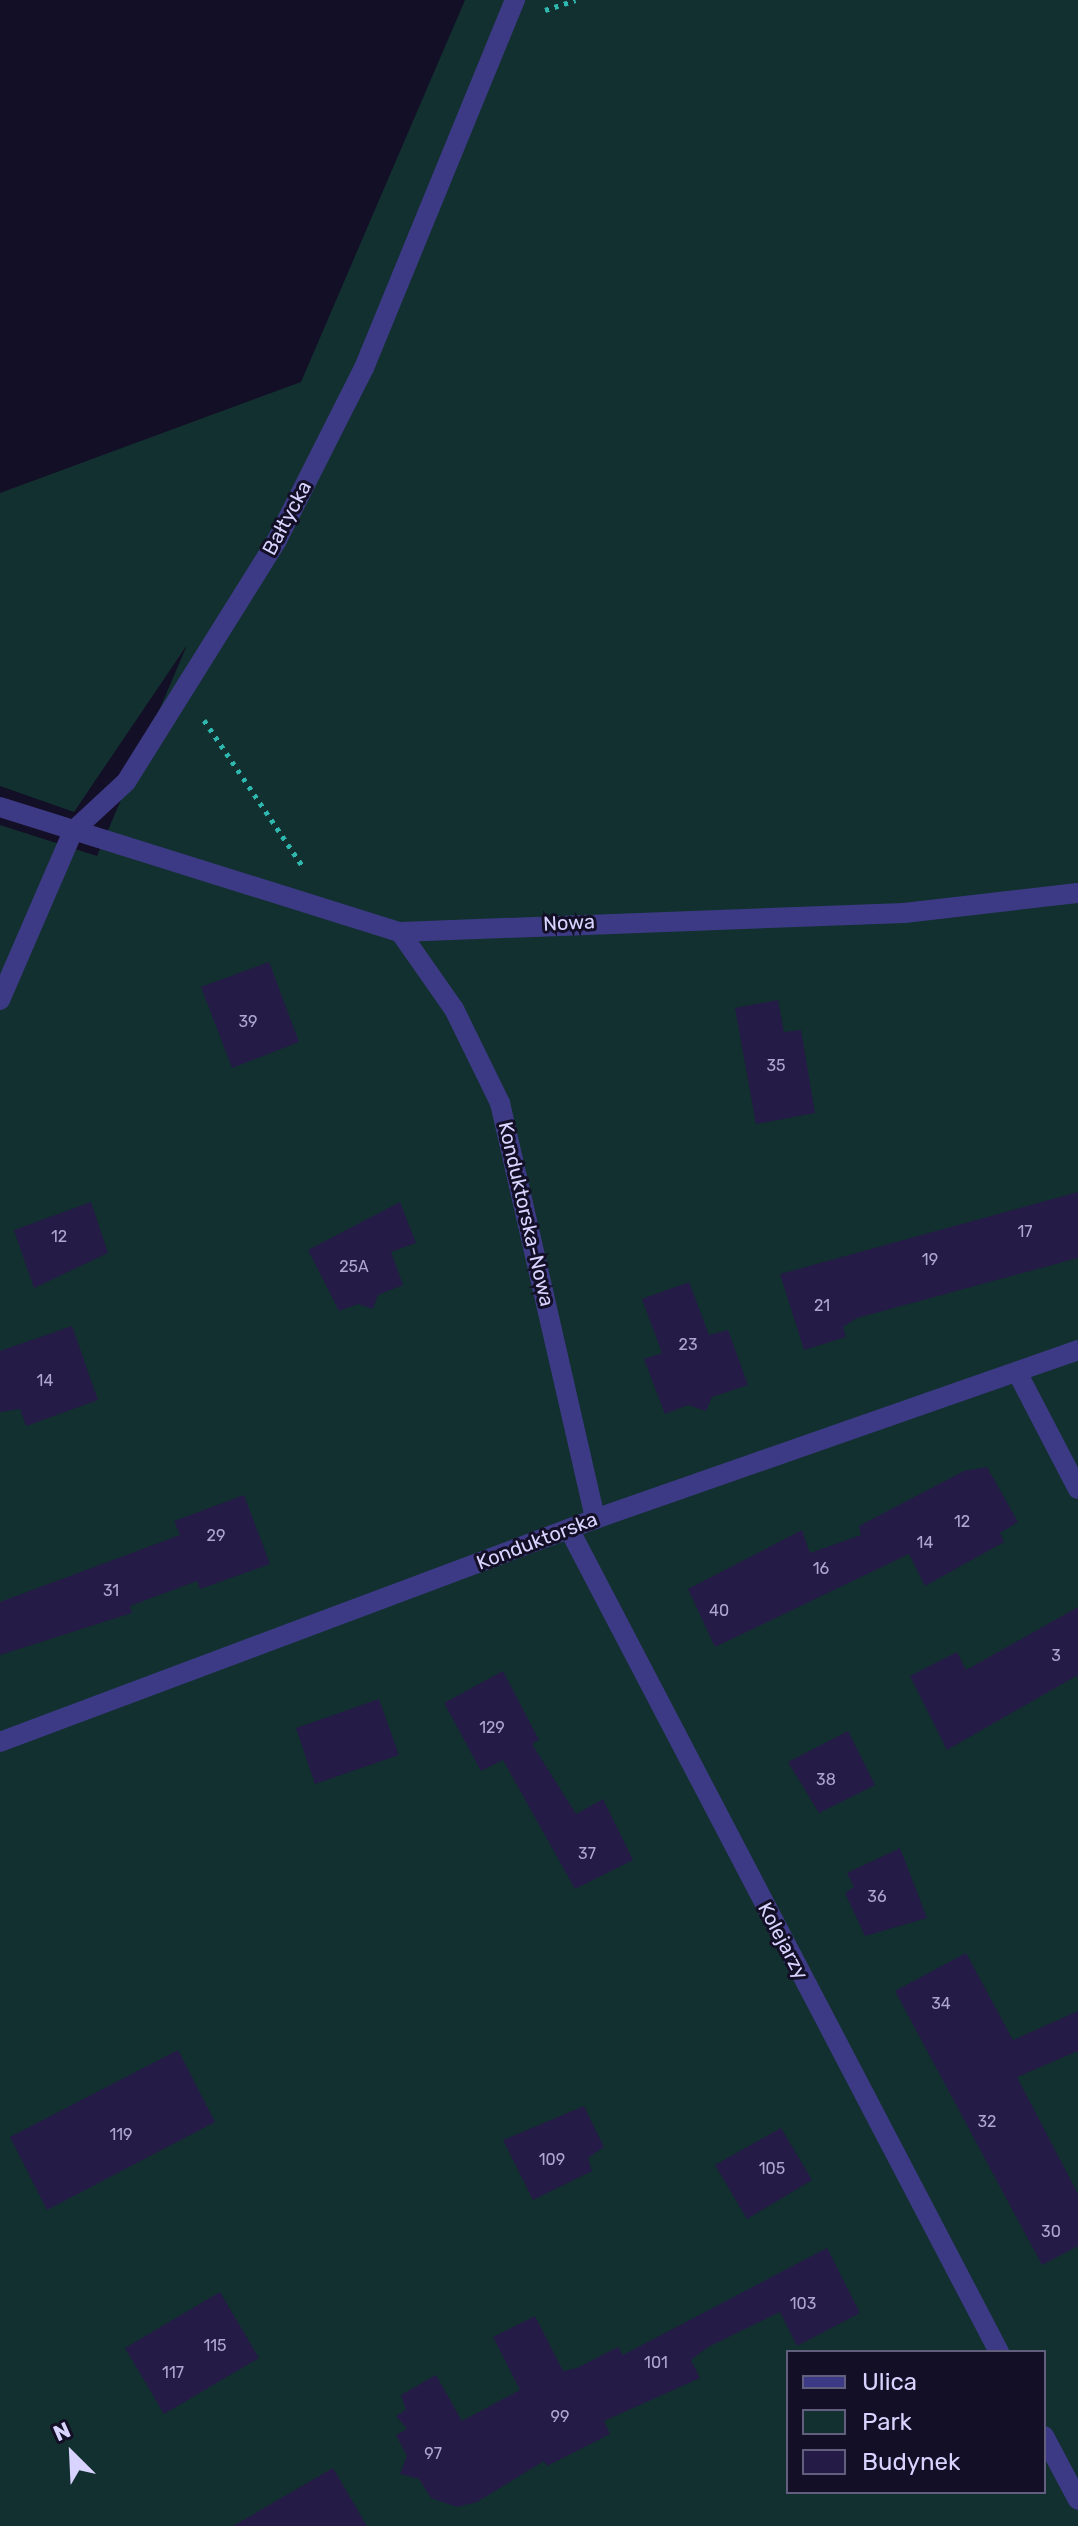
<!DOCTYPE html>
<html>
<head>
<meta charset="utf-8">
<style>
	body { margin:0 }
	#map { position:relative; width:1078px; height:2526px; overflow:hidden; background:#130f26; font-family:Rubik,sans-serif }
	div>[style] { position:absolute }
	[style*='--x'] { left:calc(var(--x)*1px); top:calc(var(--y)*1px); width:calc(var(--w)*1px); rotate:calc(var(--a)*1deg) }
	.green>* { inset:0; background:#12302f }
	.building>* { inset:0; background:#241b47 }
	.path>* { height:5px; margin-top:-2.5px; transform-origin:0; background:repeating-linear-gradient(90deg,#2fb8b0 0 4px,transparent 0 10px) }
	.minor>* { height:20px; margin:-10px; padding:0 10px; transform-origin:10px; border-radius:10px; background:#3d3a85 }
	span { translate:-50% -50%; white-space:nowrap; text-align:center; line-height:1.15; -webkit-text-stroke:6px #130f26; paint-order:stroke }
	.number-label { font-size:16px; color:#aca6d1 }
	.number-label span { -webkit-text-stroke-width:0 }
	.street-label { font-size:20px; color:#d9d4ff }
	.legend { position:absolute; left:786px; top:2350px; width:260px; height:144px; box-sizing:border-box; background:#130f26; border:2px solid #625e7d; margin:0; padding:10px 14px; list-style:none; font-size:24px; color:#d9d4ff }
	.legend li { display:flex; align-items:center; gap:16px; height:40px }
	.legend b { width:40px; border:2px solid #625e7d }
	.north { position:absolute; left:32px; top:2414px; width:80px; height:80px; -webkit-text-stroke:6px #130f26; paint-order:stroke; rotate:336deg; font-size:22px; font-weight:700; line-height:32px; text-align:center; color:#d9d4ff }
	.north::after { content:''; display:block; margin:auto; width:28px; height:36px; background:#d9d4ff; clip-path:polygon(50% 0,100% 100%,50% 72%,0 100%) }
</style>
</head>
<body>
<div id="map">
	<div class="green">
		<div style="clip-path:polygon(evenodd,465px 0,1078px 0,1078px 2526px,0 2526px,0 825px,97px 856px,187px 645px,74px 812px,0 786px,0 493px,301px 382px,465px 0,788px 2352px,1044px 2352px,1044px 2492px,788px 2492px,788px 2352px)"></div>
	</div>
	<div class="building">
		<div style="clip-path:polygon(269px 962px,299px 1042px,232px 1068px,201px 987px)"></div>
		<div style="clip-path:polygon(778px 1000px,784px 1032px,801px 1030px,815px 1113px,756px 1124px,735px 1008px)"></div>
		<div style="clip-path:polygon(1078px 1192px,1078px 1258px,857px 1318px,843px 1327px,846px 1337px,804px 1350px,780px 1274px)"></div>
		<div style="clip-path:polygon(91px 1202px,108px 1253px,34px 1288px,14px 1230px)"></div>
		<div style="clip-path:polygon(400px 1202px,416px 1243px,391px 1252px,403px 1285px,378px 1295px,373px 1309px,358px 1304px,339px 1311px,308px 1250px)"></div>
		<div style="clip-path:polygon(689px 1282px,709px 1335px,728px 1330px,748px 1385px,712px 1397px,706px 1411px,688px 1405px,665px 1414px,644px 1359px,662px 1353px,642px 1299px)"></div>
		<div style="clip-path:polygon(72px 1326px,98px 1400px,26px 1426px,20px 1409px,0 1412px,0 1351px)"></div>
		<div style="clip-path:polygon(987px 1467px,1018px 1522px,1000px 1533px,1004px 1542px,925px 1586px,909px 1554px,715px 1647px,688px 1589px,802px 1530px,810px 1553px,861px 1535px,859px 1526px,964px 1471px)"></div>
		<div style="clip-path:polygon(244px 1495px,270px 1564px,200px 1589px,197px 1581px,130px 1606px,132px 1613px,0 1655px,0 1602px,180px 1535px,174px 1521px)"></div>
		<div style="clip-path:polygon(1078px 1607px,1078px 1675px,947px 1750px,910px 1676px,957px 1652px,966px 1670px)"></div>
		<div style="clip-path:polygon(503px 1671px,539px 1740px,532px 1744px,576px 1814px,603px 1799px,633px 1860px,575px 1889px,503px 1760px,481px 1771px,444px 1703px)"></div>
		<div style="clip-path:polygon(379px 1699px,399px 1755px,315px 1784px,296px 1728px)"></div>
		<div style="clip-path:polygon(848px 1731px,875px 1785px,819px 1813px,788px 1762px)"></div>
		<div style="clip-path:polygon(900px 1848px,927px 1918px,865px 1936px,845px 1893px,854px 1887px,847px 1873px)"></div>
		<div style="clip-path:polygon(966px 1953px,1013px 2040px,1078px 2011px,1078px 2051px,1017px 2077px,1078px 2194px,1078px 2246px,1042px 2265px,895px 1991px)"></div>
		<div style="clip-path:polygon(178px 2050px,215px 2122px,47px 2210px,10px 2137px)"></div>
		<div style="clip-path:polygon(584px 2106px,604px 2147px,588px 2158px,592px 2171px,533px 2200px,503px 2140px)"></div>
		<div style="clip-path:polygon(781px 2128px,812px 2180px,747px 2219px,715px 2165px)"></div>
		<div style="clip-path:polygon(827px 2248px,860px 2313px,797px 2346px,780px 2312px,708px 2347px,691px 2360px,700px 2378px,604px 2421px,610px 2434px,547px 2466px,544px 2461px,477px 2502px,457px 2507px,431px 2498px,419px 2479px,400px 2474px,407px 2456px,396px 2435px,407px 2429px,396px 2416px,406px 2410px,401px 2395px,436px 2375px,462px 2421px,520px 2390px,493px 2337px,535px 2316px,563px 2371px,577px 2368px,618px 2347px,623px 2355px)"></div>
		<div style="clip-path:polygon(220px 2292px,259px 2358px,164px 2414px,125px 2348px)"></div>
		<div style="clip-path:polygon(333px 2468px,367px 2526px,233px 2526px)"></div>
	</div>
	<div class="path">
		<div style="--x:545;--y:10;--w:32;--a:-18"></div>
		<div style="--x:204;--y:720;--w:177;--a:56"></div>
	</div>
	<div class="minor">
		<div style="--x:0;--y:807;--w:419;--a:17.4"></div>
		<div style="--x:400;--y:932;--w:504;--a:-2.16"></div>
		<div style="--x:904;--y:913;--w:175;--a:-6.6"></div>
		<div style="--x:400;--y:932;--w:94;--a:55"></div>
		<div style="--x:454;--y:1009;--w:105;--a:63.9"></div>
		<div style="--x:500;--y:1103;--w:427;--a:77.1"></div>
		<div style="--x:0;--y:1000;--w:184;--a:-66.6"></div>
		<div style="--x:73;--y:831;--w:72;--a:-42.8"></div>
		<div style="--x:126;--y:782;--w:285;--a:-58"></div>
		<div style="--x:277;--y:540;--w:193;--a:-63.2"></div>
		<div style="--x:364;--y:368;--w:398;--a:-67.7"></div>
		<div style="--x:1017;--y:1372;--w:132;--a:62.5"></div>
		<div style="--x:569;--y:1529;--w:929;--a:62.41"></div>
		<div style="--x:0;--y:1742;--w:635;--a:-20.55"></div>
		<div style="--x:595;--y:1519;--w:512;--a:-19.28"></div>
		<div style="--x:1044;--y:2436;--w:72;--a:62"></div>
	</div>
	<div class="number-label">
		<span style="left:248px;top:1022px">39</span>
		<span style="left:776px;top:1066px">35</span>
		<span style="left:1025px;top:1232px">17</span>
		<span style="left:59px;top:1237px">12</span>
		<span style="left:930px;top:1260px">19</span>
		<span style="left:354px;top:1267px">25A</span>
		<span style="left:822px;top:1306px">21</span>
		<span style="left:688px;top:1345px">23</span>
		<span style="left:45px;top:1381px">14</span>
		<span style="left:962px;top:1522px">12</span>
		<span style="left:216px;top:1536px">29</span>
		<span style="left:925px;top:1543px">14</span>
		<span style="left:821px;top:1569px">16</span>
		<span style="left:111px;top:1591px">31</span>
		<span style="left:719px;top:1611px">40</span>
		<span style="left:1056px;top:1656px">3</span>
		<span style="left:492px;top:1728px">129</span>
		<span style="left:826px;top:1780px">38</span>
		<span style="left:587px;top:1854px">37</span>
		<span style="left:877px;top:1897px">36</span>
		<span style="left:941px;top:2004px">34</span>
		<span style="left:987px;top:2122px">32</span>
		<span style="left:121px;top:2135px">119</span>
		<span style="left:552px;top:2160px">109</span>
		<span style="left:772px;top:2169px">105</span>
		<span style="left:1051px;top:2232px">30</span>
		<span style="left:803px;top:2304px">103</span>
		<span style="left:215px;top:2346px">115</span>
		<span style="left:656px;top:2363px">101</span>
		<span style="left:173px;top:2373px">117</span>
		<span style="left:560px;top:2417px">99</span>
		<span style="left:433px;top:2454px">97</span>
	</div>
	<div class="street-label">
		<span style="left:287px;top:518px;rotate:-62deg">Bałtycka</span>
		<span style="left:569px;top:923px;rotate:-3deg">Nowa</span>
		<span style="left:526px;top:1214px;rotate:77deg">Konduktorska-Nowa</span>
		<span style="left:537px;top:1541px;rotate:-21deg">Konduktorska</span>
		<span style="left:783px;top:1941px;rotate:62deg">Kolejarzy</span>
	</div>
	<ul class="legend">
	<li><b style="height:10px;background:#3d3a85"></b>Ulica</li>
	<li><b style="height:22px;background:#12302f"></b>Park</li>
	<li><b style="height:22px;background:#241b47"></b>Budynek</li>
	</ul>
	<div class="north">N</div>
</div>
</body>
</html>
